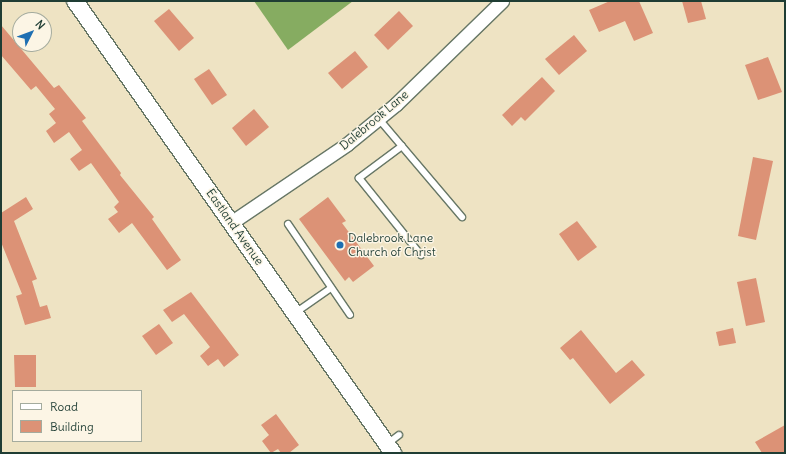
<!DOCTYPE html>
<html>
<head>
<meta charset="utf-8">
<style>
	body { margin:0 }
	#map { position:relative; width:786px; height:454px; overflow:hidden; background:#eee3c3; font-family:Delius,sans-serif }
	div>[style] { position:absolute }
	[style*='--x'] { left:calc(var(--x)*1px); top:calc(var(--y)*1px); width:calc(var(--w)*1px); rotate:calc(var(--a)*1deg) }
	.forest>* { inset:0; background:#86ac61 }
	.building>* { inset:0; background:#dc9276 }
	.roads { filter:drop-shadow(1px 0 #677766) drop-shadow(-1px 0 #677766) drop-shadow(0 1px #677766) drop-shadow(0 -1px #677766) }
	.service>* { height:6px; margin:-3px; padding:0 3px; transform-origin:3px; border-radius:3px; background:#fff }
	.minor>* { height:13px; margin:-6.5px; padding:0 6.5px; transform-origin:6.5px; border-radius:6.5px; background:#fff }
	.tertiary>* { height:16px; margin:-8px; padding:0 8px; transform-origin:8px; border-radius:8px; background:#fff }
	.dots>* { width:11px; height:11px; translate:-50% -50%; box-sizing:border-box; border:2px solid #fcf5e5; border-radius:50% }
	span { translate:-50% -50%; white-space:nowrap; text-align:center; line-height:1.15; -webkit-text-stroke:3px #fcf5e5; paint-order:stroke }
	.street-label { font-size:12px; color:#1f3d34 }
	.poi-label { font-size:12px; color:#1f3d34 }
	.left { translate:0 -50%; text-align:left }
	.frame { position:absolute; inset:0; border:2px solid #1f3d34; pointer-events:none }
	.legend { position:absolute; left:12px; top:390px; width:130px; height:52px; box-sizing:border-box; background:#fcf5e5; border:1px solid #a4ab9e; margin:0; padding:5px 7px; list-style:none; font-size:12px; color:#1f3d34 }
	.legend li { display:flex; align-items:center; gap:8px; height:20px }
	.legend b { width:20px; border:1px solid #a4ab9e }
	.north { position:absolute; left:12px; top:12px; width:40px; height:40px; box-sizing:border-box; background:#fcf5e5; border:1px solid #a4ab9e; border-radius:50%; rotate:48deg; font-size:11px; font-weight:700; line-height:16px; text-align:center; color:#1f3d34 }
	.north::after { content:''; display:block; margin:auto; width:14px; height:18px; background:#1f6fb2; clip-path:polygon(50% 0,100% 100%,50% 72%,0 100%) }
</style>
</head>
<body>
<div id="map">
	<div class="forest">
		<div style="clip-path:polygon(254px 1px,353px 1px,288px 50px)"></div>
	</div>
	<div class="building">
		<div style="clip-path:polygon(610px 1px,639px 1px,653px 33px,634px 41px,625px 21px,599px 32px,589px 10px)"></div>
		<div style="clip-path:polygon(682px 1px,701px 1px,706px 19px,688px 23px)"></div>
		<div style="clip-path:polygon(169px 9px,194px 38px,179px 51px,154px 21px)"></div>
		<div style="clip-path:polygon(399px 11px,413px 26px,388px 50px,374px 35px)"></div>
		<div style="clip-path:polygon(1px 25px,54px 88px,59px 85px,86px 118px,82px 121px,121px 173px,120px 175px,154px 217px,152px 219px,181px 260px,167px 270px,132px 223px,119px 233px,108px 219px,118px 212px,114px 207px,119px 202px,91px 163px,79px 171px,70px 159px,82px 150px,69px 132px,54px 143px,46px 131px,56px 123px,49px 114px,55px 109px,36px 86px,31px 90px,1px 55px)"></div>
		<div style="clip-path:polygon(574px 35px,587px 51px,559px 75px,545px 59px)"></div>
		<div style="clip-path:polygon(355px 51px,368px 67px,342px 89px,328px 73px)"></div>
		<div style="clip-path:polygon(768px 57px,782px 92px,758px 100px,745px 65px)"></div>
		<div style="clip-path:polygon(209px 69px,227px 95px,212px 105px,194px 79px)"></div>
		<div style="clip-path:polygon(542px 77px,555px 91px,525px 121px,521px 117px,512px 126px,502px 115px)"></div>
		<div style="clip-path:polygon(254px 109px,269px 127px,246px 146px,232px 128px)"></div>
		<div style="clip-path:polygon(753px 157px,773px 161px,756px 240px,738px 236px)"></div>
		<div style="clip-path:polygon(26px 197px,33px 209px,14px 221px,37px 279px,32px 281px,40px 307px,47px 305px,51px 318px,25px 325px,16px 296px,22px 294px,1px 242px,1px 213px)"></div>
		<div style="clip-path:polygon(328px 197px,346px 221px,342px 223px,374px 266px,353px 282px,349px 277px,345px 281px,299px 219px)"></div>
		<div style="clip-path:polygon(577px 221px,597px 247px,578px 261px,559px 234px)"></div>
		<div style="clip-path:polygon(756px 278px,765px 322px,746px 326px,737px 282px)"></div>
		<div style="clip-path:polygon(191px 292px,239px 355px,224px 367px,218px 359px,208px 366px,200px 356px,210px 347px,184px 314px,172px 322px,163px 310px)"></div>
		<div style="clip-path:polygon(159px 324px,173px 343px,156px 355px,142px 336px)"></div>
		<div style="clip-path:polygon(733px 328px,736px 343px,719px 346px,716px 332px)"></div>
		<div style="clip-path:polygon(581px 330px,616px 373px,632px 360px,645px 375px,610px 404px,573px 358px,570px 360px,560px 348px)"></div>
		<div style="clip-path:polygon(14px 355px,36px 355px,36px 387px,15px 387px)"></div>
		<div style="clip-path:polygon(276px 414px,299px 445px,289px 453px,281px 453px,278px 449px,271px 453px,262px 441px,269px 435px,261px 425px)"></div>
		<div style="clip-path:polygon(785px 425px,785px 453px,762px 453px,755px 442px)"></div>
	</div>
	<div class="roads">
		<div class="service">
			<div style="--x:378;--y:118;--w:130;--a:49.7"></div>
			<div style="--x:402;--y:146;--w:54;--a:143.3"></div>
			<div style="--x:359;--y:178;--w:99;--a:51.2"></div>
			<div style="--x:288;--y:224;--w:110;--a:55.7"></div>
			<div style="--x:295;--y:313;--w:44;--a:-34.8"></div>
			<div style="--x:387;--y:444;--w:15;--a:-37"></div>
		</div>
		<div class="minor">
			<div style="--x:232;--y:222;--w:139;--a:-34.1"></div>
			<div style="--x:347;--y:144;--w:63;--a:-39.2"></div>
			<div style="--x:396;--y:104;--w:148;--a:-44.2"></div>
		</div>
		<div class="tertiary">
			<div style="--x:75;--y:1;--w:553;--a:54.87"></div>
		</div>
	</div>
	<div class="dots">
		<div style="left:340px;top:245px;background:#1f6fb2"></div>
	</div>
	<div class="street-label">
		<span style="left:374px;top:120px;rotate:-40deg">Dalebrook Lane</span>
		<span style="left:235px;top:227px;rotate:55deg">Eastland Avenue</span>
	</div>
	<div class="poi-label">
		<span class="left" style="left:348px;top:245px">Dalebrook Lane<br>Church of Christ</span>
	</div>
	<div class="frame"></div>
	<ul class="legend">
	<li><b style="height:5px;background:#fff"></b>Road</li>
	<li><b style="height:11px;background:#dc9276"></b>Building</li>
	</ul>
	<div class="north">N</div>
</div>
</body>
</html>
